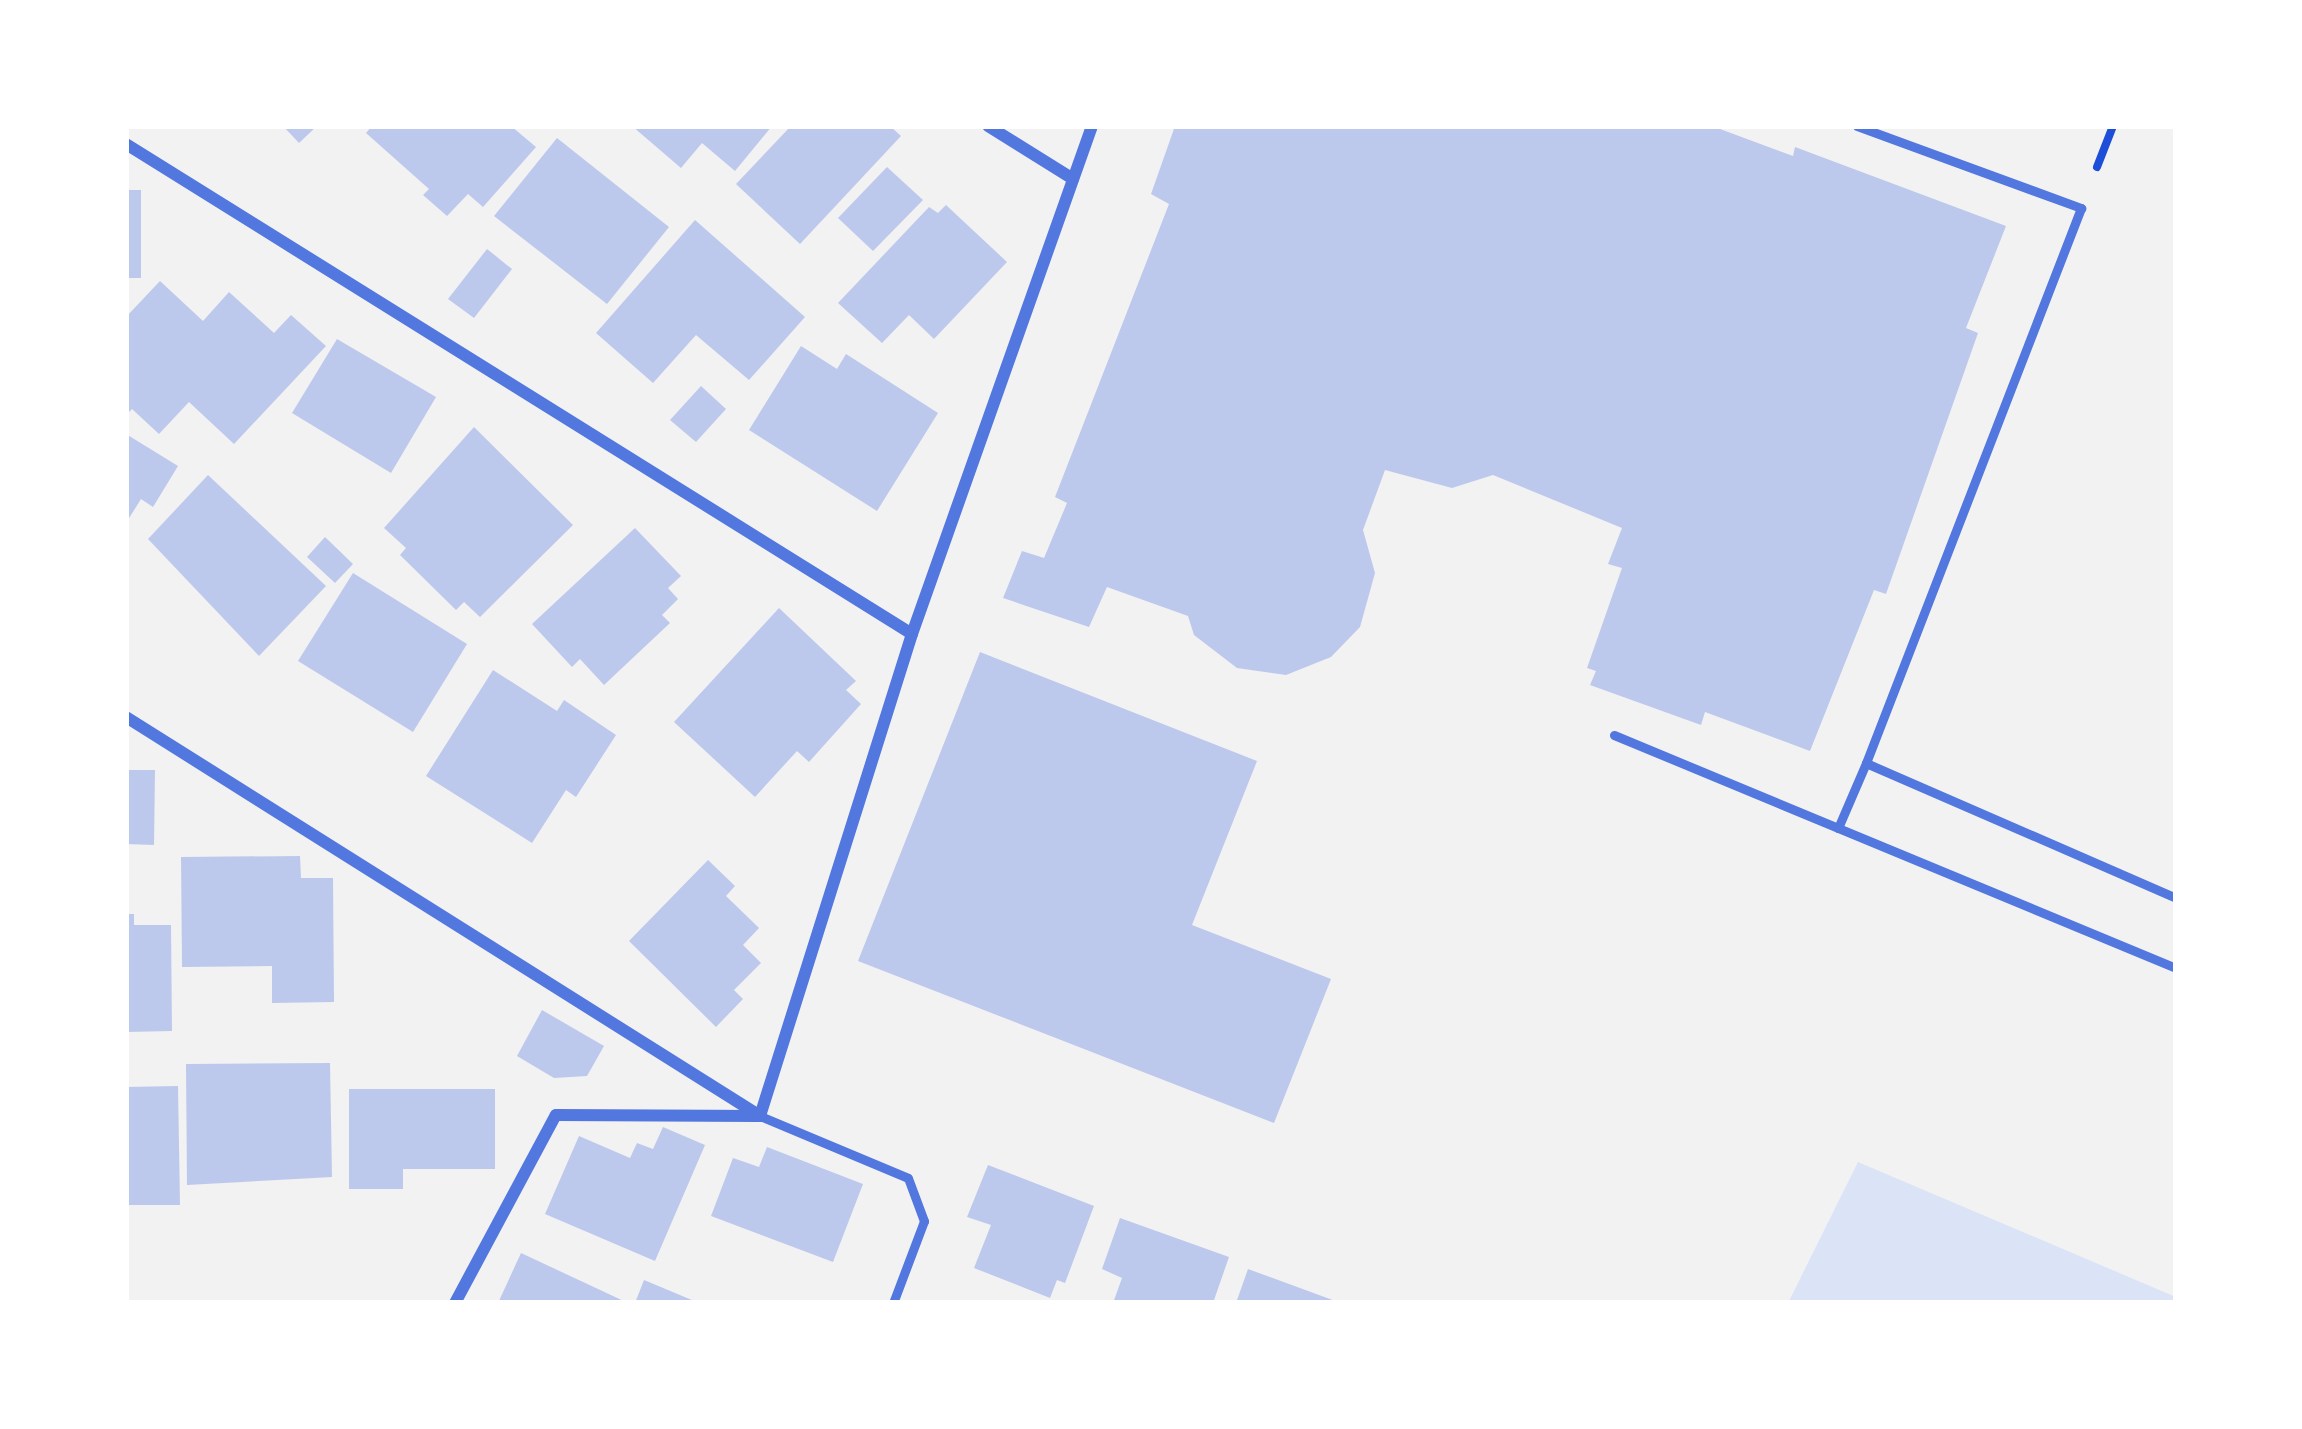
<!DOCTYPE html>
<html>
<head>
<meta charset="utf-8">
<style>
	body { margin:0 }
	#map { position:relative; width:2302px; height:1429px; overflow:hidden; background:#f2f2f2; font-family:Rubik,sans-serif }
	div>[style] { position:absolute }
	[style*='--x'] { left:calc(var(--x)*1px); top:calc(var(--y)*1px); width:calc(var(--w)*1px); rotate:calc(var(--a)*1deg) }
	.green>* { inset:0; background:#dbe4f7 }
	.building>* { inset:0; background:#bdc9ec }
	.path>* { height:8px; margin:-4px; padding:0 4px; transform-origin:4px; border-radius:4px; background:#1d4ed8 }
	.service>* { height:9px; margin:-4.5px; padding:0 4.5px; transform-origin:4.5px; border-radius:4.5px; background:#5277de }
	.minor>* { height:12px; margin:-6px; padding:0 6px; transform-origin:6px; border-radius:6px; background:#5277de }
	span { translate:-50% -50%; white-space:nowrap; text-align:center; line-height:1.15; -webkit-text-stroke:12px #fff; paint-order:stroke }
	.frame { position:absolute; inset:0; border:129px solid #fff; pointer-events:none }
</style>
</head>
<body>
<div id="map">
	<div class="green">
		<div style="clip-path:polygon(1858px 1162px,2176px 1297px,2176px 1303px,1788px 1303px)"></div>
	</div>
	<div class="building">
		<div style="clip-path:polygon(283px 126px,317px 126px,299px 143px)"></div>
		<div style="clip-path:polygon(372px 126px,511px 126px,536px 147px,483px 207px,468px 194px,447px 216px,423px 195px,429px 189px,366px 133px)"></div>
		<div style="clip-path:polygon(632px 126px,772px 126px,735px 171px,702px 143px,681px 168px)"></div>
		<div style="clip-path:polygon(791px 126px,890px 126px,901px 136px,800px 244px,736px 184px)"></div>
		<div style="clip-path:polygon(1175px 126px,1712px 126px,1793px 156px,1795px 147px,2006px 226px,1966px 328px,1978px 333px,1886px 594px,1874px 590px,1810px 751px,1705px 712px,1701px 725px,1590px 685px,1596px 671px,1587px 668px,1622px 568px,1608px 564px,1622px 528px,1493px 475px,1452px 488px,1385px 470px,1363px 530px,1375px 573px,1360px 627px,1331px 657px,1286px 675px,1237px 668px,1194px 635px,1188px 616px,1107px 587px,1089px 627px,1003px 598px,1022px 551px,1044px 558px,1067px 503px,1055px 497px,1169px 204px,1151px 194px)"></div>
		<div style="clip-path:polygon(557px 138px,669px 227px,607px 304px,494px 216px)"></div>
		<div style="clip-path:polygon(887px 167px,923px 200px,873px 251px,838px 218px)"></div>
		<div style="clip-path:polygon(126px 190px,141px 190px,141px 278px,126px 278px)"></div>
		<div style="clip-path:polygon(946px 205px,1007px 262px,934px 339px,909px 315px,882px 343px,838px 303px,929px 207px,938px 213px)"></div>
		<div style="clip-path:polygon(695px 220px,805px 317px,749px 380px,696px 335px,653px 383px,596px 333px)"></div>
		<div style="clip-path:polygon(487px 249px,512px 269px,474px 318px,448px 299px)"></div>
		<div style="clip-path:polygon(160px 281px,203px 321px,229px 292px,274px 333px,291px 315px,326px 346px,234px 444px,189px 402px,159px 434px,132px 409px,126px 415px,126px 317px)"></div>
		<div style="clip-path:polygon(337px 339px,436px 397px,391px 473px,292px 413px)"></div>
		<div style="clip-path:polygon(801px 346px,837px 369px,846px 354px,938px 413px,877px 511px,749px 430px)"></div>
		<div style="clip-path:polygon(701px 386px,726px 409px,696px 442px,670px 420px)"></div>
		<div style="clip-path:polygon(474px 427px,573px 525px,480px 617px,464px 602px,456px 610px,400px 555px,406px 548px,384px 528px)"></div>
		<div style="clip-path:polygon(126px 434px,178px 466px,153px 507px,141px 499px,126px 523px)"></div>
		<div style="clip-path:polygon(208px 475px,326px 586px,259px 656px,148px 539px)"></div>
		<div style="clip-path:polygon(635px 528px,681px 576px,668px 588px,678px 599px,662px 615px,670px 623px,604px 685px,580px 659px,572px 667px,532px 624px)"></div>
		<div style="clip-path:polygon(325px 537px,353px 564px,335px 583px,307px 557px)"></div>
		<div style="clip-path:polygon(353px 573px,467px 644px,413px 732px,298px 661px)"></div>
		<div style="clip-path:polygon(779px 608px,856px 681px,846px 690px,861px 704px,809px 762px,797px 751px,755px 797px,674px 722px)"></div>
		<div style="clip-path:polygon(980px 652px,1257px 761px,1192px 925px,1331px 979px,1274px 1123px,858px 961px)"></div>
		<div style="clip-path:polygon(493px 670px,557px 711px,564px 700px,616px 735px,576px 797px,566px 790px,532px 843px,426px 776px)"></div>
		<div style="clip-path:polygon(126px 770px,155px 770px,154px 845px,126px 844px)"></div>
		<div style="clip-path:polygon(300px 856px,301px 878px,333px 878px,334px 1002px,272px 1003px,272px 966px,182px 967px,181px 857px)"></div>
		<div style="clip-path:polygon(708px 860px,735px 886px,726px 896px,759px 928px,743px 945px,761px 963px,734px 990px,743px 999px,716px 1027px,629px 941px)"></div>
		<div style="clip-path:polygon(126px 914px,134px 914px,134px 925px,171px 925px,172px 1031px,126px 1032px)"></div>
		<div style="clip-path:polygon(542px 1010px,604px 1046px,587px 1076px,554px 1078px,517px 1056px)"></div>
		<div style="clip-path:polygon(330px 1063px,332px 1177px,187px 1185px,186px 1064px)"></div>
		<div style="clip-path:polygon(178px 1086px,180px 1205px,126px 1205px,126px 1087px)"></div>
		<div style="clip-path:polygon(349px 1089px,495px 1089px,495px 1169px,403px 1169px,403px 1189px,349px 1189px)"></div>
		<div style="clip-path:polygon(663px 1127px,705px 1145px,655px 1261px,545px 1214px,579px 1136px,630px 1158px,637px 1143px,653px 1149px)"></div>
		<div style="clip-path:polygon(767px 1147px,863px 1184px,833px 1262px,711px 1216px,733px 1158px,759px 1167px)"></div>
		<div style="clip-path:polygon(988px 1165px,1094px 1206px,1065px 1283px,1057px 1280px,1050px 1298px,974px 1268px,991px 1225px,967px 1217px)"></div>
		<div style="clip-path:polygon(1120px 1218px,1229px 1257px,1213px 1303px,1113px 1303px,1122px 1278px,1102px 1269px)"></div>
		<div style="clip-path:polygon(521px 1253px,628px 1303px,498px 1303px)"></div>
		<div style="clip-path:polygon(1248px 1269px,1338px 1302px,1338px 1303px,1236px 1303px)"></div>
		<div style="clip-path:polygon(644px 1280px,699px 1303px,635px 1303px)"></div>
	</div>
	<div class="path">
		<div style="--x:2097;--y:167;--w:44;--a:-68.7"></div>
	</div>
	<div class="service">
		<div style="--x:1857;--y:126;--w:239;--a:20.1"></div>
		<div style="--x:2081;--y:208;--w:595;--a:111.18"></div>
		<div style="--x:1614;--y:735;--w:608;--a:22.52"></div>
		<div style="--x:1838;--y:828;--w:71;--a:-66.7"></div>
		<div style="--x:1866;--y:763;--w:338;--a:23.5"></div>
		<div style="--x:760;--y:1116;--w:160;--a:22.7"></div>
		<div style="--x:908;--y:1178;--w:46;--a:69.6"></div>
		<div style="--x:924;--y:1221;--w:88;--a:110.7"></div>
	</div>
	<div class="minor">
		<div style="--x:988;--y:126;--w:100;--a:31.9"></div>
		<div style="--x:126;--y:144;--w:926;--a:31.94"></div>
		<div style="--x:126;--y:717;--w:749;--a:32.18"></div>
		<div style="--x:760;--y:1116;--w:505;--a:-72.5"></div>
		<div style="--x:912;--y:634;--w:539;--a:-70.49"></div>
		<div style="--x:455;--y:1303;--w:213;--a:-61.8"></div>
		<div style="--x:556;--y:1115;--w:203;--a:0.3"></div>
	</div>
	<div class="frame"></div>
</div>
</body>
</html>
